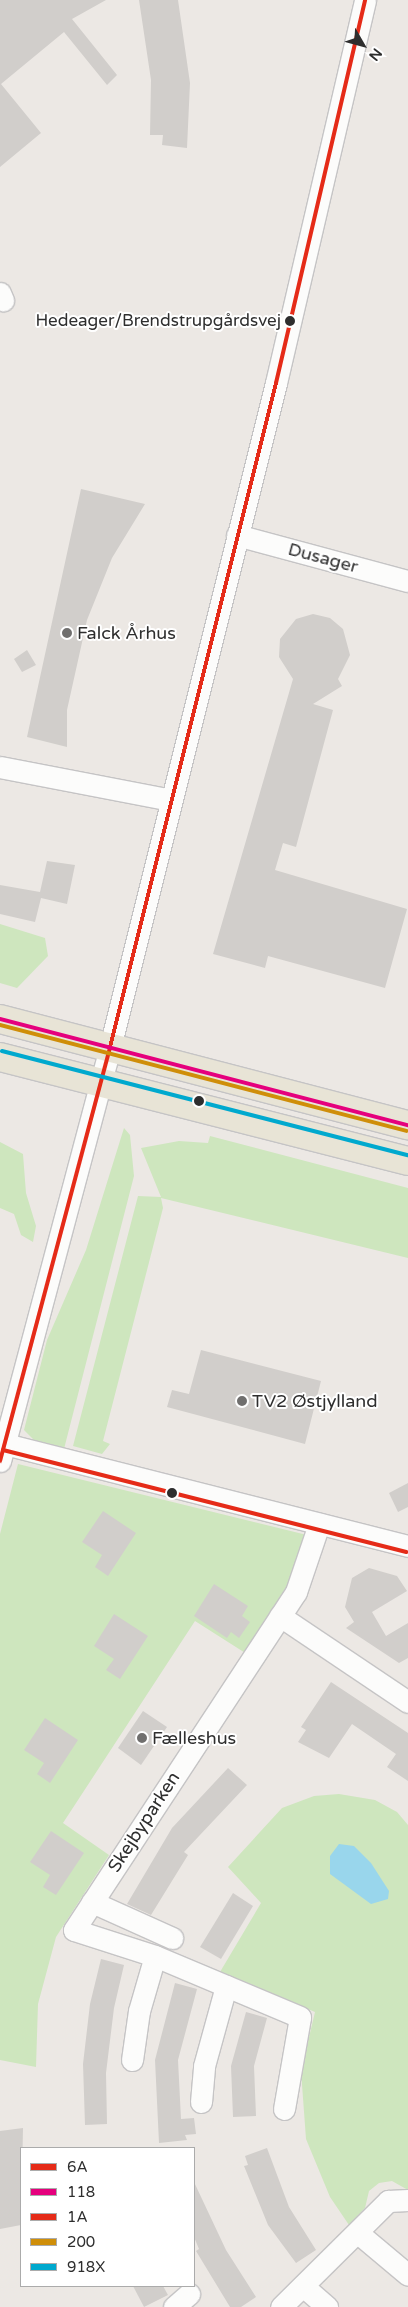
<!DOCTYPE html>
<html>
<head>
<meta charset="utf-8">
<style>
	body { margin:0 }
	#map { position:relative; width:408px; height:2307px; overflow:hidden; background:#ece8e4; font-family:"Varela Round",sans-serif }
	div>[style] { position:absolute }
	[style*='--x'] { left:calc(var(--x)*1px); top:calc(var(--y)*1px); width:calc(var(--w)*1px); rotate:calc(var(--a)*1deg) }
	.green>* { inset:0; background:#cee6be }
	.water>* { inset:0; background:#99d6ec }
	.building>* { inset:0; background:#d1cecb }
	.roads { filter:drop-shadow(1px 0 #c5c4c5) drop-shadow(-1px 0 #c5c4c5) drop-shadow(0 1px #c5c4c5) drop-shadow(0 -1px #c5c4c5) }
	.minor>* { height:21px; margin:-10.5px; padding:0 10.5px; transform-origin:10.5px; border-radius:10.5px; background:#fcfcfb }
	.major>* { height:28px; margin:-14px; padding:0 14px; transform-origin:14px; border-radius:14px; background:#e8e4d6 }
	.bus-1>* { height:4px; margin:-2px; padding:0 2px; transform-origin:2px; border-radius:2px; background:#e52b18 }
	.bus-2>* { height:4px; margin:-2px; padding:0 2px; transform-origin:2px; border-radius:2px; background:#e5007d }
	.bus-3>* { height:4px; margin:-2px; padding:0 2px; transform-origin:2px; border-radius:2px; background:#e52b18 }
	.bus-4>* { height:4px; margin:-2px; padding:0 2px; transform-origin:2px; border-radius:2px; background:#cf8e09 }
	.bus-5>* { height:4px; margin:-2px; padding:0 2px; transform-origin:2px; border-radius:2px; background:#00a9ce }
	.dots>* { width:14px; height:14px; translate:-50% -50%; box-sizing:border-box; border:2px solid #fff; border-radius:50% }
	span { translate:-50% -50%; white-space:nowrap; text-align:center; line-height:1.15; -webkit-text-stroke:4px #fff; paint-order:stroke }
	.bus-label { font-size:17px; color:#2e2e2e }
	.right { translate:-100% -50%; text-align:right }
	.street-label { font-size:18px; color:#2e2e2e }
	.poi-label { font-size:18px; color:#2e2e2e }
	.left { translate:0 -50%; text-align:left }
	.legend { position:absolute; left:20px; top:2147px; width:175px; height:140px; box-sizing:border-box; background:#fff; border:1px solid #ababab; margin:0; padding:6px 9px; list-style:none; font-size:15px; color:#2e2e2e }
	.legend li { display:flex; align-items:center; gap:10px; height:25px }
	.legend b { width:25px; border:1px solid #ababab }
	.north { position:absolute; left:338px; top:20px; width:50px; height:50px; -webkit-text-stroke:4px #fff; paint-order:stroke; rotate:128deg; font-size:14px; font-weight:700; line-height:20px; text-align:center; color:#2e2e2e }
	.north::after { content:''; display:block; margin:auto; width:18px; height:22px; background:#2e2e2e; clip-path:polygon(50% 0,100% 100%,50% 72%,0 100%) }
</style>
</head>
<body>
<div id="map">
	<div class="green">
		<div style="clip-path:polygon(0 924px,45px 938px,48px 956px,17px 988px,0 983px)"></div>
		<div style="clip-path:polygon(124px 1128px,130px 1135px,134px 1176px,64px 1449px,36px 1442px,24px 1430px,47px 1340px,86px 1250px)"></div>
		<div style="clip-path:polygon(210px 1136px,408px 1188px,408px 1258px,161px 1198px,163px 1208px,103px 1441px,110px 1444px,102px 1454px,73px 1446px,138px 1196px,161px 1197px,141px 1148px,179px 1141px,208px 1143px)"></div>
		<div style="clip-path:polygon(0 1142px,23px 1154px,26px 1193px,36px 1226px,33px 1242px,21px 1235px,14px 1214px,0 1208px)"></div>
		<div style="clip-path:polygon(18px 1464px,311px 1536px,303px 1564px,250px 1656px,195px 1621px,63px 1823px,109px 1855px,56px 1937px,38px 2004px,36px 2067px,0 2060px,0 1534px)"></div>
		<div style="clip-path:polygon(339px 1794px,375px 1800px,397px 1812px,408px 1825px,408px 2190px,392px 2181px,379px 2183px,369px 2191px,365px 2208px,349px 2225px,330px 2197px,306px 2139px,301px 2071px,315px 2012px,220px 1972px,261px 1903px,228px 1867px,282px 1808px,314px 1796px)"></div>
	</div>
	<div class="water">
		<div style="clip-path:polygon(339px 1844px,354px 1846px,371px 1863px,389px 1891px,388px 1899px,371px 1904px,330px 1874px,330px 1856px)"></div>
	</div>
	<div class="building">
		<div style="clip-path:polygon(0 0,106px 0,72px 19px,117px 75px,107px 85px,64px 32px,1px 84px,41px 133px,0 167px)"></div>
		<div style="clip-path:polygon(139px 0,178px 0,190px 83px,187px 148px,162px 145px,163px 135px,150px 135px,151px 80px)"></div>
		<div style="clip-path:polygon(81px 489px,145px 504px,112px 558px,87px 620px,67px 710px,67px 747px,27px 737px)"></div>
		<div style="clip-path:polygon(313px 614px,330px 618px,343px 629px,350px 655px,338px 679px,342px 686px,313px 704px,333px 710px,296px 847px,283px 843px,275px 870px,407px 909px,385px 988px,268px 956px,265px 968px,213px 954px,293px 679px,279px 657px,280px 639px,296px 619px)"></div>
		<div style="clip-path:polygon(27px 650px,36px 665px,22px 672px,14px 659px)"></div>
		<div style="clip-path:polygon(47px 861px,75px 865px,67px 904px,41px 898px,35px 922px,0 914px,0 885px,40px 892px)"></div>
		<div style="clip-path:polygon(201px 1350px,321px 1381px,305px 1444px,167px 1407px,172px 1390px,189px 1394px)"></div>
		<div style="clip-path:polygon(408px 1483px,408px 1507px,398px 1512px,389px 1493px)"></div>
		<div style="clip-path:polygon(103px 1511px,136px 1533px,108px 1576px,95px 1567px,102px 1555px,82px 1542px)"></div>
		<div style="clip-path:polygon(369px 1568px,397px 1576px,407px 1591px,372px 1612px,386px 1636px,408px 1623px,408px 1658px,399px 1663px,346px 1628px,354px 1622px,345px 1607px,352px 1578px)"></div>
		<div style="clip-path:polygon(214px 1584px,248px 1606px,242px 1616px,250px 1622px,239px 1638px,231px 1632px,227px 1638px,194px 1616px)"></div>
		<div style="clip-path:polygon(114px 1614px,148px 1636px,120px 1679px,106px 1670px,114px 1659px,94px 1646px)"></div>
		<div style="clip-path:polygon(331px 1682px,408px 1733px,408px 1781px,387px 1767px,396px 1754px,352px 1724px,329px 1758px,298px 1742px,306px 1730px,301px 1727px)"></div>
		<div style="clip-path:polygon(143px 1711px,167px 1727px,141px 1765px,118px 1748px)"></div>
		<div style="clip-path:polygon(45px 1718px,78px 1740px,50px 1783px,37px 1774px,44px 1763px,24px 1750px)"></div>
		<div style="clip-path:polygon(228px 1768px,247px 1785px,184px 1852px,188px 1855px,151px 1915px,127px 1904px,172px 1828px)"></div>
		<div style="clip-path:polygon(51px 1831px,84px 1853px,56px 1895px,43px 1887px,50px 1875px,30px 1862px)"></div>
		<div style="clip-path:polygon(233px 1893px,253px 1906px,221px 1959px,200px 1947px)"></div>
		<div style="clip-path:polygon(101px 1959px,124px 1965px,114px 2008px,106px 2073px,107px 2124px,85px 2125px,83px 2064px,90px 2004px)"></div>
		<div style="clip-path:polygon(175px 1983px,197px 1989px,178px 2060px,181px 2119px,194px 2118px,196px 2134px,185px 2135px,187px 2140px,159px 2143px,155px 2060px)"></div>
		<div style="clip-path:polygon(246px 2012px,267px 2018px,254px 2066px,256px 2116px,233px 2117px,231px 2066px)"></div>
		<div style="clip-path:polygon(23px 2128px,21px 2225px,0 2229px,0 2131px)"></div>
		<div style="clip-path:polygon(267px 2148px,289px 2207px,316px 2250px,296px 2263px,268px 2225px,244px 2166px,248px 2165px,245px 2156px)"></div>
		<div style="clip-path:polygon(194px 2182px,226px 2250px,256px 2297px,241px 2307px,230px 2307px,196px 2251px,199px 2249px,194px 2237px)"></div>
		<div style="clip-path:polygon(133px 2286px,163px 2286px,168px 2295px,144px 2307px)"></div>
	</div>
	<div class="roads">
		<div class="minor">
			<div style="--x:0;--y:293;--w:8;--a:67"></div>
			<div style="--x:237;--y:535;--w:177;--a:15.1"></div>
			<div style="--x:0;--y:767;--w:174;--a:10.9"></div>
			<div style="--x:5;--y:1444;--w:416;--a:14.2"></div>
			<div style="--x:0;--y:1461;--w:428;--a:-75.1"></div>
			<div style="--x:110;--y:1047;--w:684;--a:-75.96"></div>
			<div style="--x:276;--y:383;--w:393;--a:-76.9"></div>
			<div style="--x:280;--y:1616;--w:154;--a:33.9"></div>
			<div style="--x:92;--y:1902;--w:88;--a:24.2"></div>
			<div style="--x:132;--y:2060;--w:49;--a:-81.9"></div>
			<div style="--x:139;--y:2011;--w:57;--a:-73.8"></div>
			<div style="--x:201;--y:2102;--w:36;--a:-85"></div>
			<div style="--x:204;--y:2066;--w:83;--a:-74.6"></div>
			<div style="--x:284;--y:2109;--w:93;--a:-80.1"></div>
			<div style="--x:300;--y:2017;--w:157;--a:-157.2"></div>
			<div style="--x:155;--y:1956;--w:85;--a:-162.2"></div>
			<div style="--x:74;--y:1930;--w:404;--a:-56.7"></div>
			<div style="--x:296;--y:1592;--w:72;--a:-71.3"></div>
			<div style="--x:358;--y:2233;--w:65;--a:40"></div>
			<div style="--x:303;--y:2286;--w:32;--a:41"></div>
			<div style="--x:174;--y:2307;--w:20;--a:-41"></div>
			<div style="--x:281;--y:2307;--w:151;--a:-44.7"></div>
			<div style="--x:388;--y:2201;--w:20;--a:-3"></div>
		</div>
		<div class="major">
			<div style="--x:0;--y:1019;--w:422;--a:14.6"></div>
			<div style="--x:0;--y:1057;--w:421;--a:14.3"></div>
		</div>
	</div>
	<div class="bus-1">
		<div style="--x:0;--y:1461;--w:428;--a:-75.1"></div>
		<div style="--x:110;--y:1047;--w:684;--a:-75.96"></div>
		<div style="--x:276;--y:383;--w:393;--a:-76.9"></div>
	</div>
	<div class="bus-2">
		<div style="--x:0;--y:1019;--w:422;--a:14.6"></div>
	</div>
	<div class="bus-3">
		<div style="--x:3;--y:1450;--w:416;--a:14.2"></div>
	</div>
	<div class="bus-4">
		<div style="--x:0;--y:1025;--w:420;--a:14.6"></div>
	</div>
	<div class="bus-5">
		<div style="--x:2;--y:1051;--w:419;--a:14.4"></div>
	</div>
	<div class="dots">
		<div style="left:290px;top:321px;background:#2e2e2e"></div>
		<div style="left:67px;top:633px;background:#706f6e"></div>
		<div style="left:199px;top:1101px;background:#2e2e2e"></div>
		<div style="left:242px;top:1401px;background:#706f6e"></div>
		<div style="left:172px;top:1493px;background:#2e2e2e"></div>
		<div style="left:142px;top:1738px;background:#706f6e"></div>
	</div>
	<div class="bus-label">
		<span class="right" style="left:281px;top:321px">Hedeager/Brendstrupgårdsvej</span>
	</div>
	<div class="street-label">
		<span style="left:323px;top:558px;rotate:15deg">Dusager</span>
		<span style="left:144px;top:1822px;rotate:-57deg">Skejbyparken</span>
	</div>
	<div class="poi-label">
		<span class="left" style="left:77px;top:633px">Falck Århus</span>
		<span class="left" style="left:252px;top:1401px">TV2 Østjylland</span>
		<span class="left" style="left:152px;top:1738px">Fælleshus</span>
	</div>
	<ul class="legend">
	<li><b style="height:6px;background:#e52b18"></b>6A</li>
	<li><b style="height:6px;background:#e5007d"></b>118</li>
	<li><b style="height:6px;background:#e52b18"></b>1A</li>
	<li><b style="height:6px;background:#cf8e09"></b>200</li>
	<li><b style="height:6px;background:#00a9ce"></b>918X</li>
	</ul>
	<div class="north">N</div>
</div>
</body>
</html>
